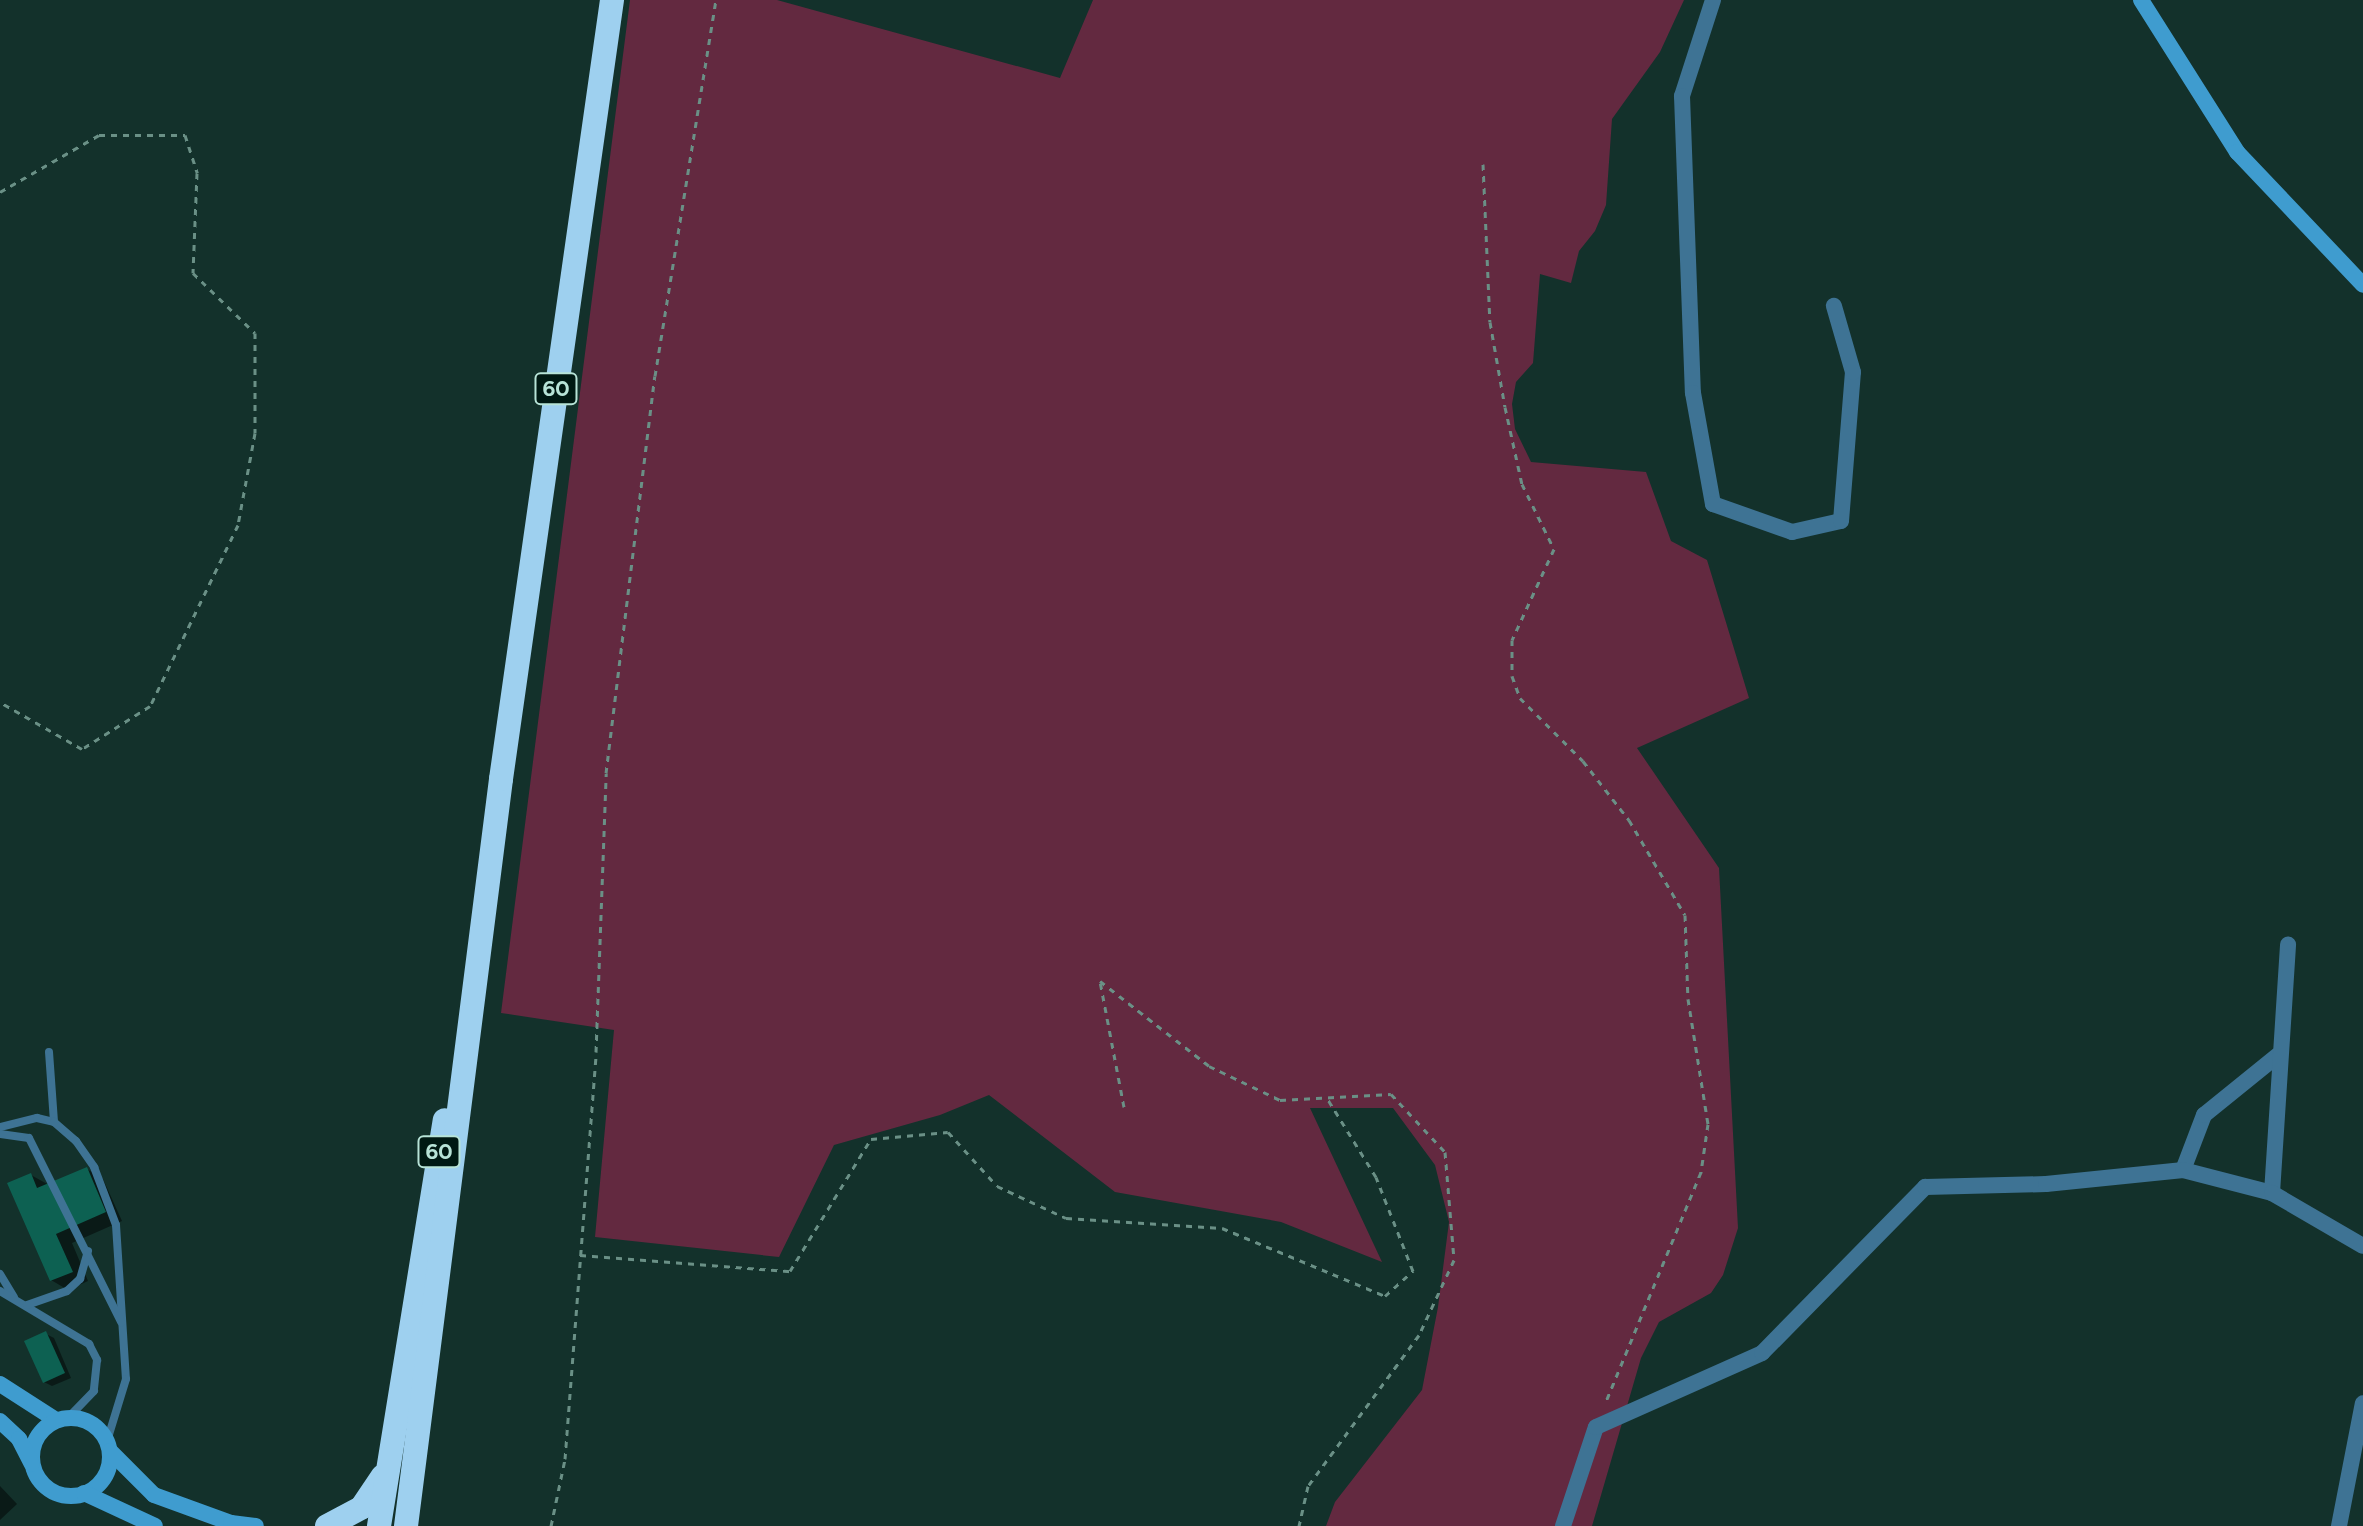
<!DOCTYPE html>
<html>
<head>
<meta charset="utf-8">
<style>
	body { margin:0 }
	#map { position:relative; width:2363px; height:1526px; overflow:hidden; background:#13312b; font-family:Figtree,sans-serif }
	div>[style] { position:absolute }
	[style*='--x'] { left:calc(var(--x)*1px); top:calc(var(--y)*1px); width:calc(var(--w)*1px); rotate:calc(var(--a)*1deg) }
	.green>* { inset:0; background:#632940 }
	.shadow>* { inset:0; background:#0007 }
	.building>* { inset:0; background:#0d6152 }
	.path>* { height:3px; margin-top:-1.5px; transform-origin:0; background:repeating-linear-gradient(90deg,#6a9086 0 6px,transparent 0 12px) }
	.lane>* { height:8px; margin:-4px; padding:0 4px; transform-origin:4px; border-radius:4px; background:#3e7394 }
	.street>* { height:16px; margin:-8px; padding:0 8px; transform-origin:8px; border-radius:8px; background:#3e7394 }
	.secondary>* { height:16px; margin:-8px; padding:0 8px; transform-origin:8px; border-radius:8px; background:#3f9ccf }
	.secondary>.ring { margin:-8px; padding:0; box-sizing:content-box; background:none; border:16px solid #3f9ccf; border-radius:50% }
	.highway>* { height:24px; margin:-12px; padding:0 12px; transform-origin:12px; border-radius:12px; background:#9ed0ef }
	span { translate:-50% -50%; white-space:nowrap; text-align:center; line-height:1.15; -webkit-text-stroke:6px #001913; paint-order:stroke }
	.shield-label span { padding:2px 6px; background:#001913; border:2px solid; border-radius:6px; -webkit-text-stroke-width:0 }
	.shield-label { font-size:22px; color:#b7e3d7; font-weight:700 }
</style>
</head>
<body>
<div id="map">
	<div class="green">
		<div style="clip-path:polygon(630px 0,777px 0,1060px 78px,1093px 0,1684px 0,1660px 52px,1612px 119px,1606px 205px,1595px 231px,1579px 251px,1571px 283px,1540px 274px,1533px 363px,1516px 382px,1512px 404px,1515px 429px,1531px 462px,1646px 472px,1671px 541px,1707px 560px,1749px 698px,1637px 748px,1719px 868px,1738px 1228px,1723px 1275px,1711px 1293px,1659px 1322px,1641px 1358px,1592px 1526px,1326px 1526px,1335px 1502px,1422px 1390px,1438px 1307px,1449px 1222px,1435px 1165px,1393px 1108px,1310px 1108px,1382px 1262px,1281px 1222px,1115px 1192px,989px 1095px,940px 1115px,834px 1145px,779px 1257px,595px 1237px,614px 1030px,501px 1013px)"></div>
	</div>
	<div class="shadow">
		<div style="clip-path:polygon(87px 1169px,103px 1179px,122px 1221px,72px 1243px,88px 1281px,68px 1290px,51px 1280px,31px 1175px,49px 1185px)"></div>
		<div style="clip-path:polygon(46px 1334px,54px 1338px,71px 1378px,52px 1386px,44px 1382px)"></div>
		<div style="clip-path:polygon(0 1486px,17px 1504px,0 1520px)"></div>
	</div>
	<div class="building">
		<div style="clip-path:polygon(87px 1167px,106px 1212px,56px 1234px,73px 1272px,50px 1281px,7px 1183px,31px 1173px,37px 1188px)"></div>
		<div style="clip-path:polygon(46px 1331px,65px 1373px,43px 1383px,24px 1341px)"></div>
	</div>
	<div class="path">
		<div style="--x:1483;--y:164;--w:158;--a:87.5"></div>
		<div style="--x:1490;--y:322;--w:86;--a:80"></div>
		<div style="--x:1505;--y:407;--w:79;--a:77.6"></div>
		<div style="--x:1522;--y:484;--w:72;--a:63.8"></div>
		<div style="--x:1554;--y:549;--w:100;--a:114.8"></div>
		<div style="--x:1512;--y:640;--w:36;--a:90"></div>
		<div style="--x:1512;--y:676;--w:23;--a:70"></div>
		<div style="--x:1520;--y:698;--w:89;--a:45"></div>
		<div style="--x:1583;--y:761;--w:75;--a:52.1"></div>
		<div style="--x:1629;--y:820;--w:110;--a:59.5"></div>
		<div style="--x:1685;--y:915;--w:84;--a:88"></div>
		<div style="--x:1688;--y:999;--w:127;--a:80.9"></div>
		<div style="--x:1708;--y:1124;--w:49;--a:98.3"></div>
		<div style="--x:1701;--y:1172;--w:251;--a:112.5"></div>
		<div style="--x:0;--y:192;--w:114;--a:-29.9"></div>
		<div style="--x:99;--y:135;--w:86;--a:0"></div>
		<div style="--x:185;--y:135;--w:40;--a:72"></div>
		<div style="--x:197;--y:173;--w:100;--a:92.3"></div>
		<div style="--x:193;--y:273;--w:86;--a:44.1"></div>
		<div style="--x:255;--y:333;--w:100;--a:90"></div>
		<div style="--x:255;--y:433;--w:94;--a:100.5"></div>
		<div style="--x:238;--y:525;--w:201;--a:115.9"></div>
		<div style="--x:150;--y:706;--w:80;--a:147.7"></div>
		<div style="--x:82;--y:749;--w:95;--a:-150.2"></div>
		<div style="--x:1124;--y:1107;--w:128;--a:-100.8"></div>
		<div style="--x:1100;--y:981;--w:138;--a:37.9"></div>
		<div style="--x:1209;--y:1066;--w:79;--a:25.6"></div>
		<div style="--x:1280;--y:1100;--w:111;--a:-3.1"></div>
		<div style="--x:1391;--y:1094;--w:79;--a:47"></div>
		<div style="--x:1445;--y:1152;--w:108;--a:85.2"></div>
		<div style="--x:1454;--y:1260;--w:83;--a:115"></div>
		<div style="--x:1419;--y:1335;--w:187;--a:126.3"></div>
		<div style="--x:1308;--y:1486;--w:41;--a:102.7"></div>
		<div style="--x:580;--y:1255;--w:211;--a:4.4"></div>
		<div style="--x:790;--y:1271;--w:155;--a:-58.5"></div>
		<div style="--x:871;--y:1139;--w:77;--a:-5.2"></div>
		<div style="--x:948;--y:1132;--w:73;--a:47.8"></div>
		<div style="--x:997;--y:1186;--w:76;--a:24.9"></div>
		<div style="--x:1066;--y:1218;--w:156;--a:3.7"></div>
		<div style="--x:1222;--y:1228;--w:177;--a:22.6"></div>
		<div style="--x:1385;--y:1296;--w:38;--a:-42"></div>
		<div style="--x:1413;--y:1271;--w:101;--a:-111.5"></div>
		<div style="--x:1376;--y:1177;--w:93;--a:-121.8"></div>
		<div style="--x:551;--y:1526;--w:68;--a:-78.2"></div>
		<div style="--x:565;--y:1459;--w:408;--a:-85.6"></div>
		<div style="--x:596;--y:1052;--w:279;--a:-87.9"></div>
		<div style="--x:606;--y:773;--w:400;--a:-83"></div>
		<div style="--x:655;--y:376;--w:381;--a:-80.8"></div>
	</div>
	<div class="lane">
		<div style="--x:49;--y:1052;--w:70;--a:85.9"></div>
		<div style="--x:0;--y:1127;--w:38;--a:-14"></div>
		<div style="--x:37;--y:1118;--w:17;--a:13"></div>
		<div style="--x:54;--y:1122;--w:29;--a:41"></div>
		<div style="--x:76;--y:1141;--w:32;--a:55"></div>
		<div style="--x:94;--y:1167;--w:62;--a:69.2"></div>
		<div style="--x:116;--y:1225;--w:154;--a:86.3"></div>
		<div style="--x:126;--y:1379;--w:65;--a:107"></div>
		<div style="--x:0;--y:1134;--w:29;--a:8"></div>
		<div style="--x:29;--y:1138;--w:206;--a:63.4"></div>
		<div style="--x:0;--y:1274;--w:27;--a:59"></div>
		<div style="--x:0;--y:1291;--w:104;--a:30.8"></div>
		<div style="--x:89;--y:1344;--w:18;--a:63"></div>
		<div style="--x:97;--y:1360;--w:31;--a:96"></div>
		<div style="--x:94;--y:1391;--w:36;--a:134"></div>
		<div style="--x:27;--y:1305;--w:42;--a:-19.3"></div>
		<div style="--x:67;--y:1291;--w:18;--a:-43"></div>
		<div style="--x:80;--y:1279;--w:29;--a:-74"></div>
	</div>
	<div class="street">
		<div style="--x:1713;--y:0;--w:101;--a:107.9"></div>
		<div style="--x:1682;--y:96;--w:297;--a:87.9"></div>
		<div style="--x:1693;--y:393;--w:113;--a:79.8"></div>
		<div style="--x:1713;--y:504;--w:84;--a:19.5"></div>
		<div style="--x:1792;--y:532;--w:50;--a:-12.7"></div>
		<div style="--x:1841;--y:521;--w:149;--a:-85.4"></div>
		<div style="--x:1853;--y:372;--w:69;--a:-106.1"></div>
		<div style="--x:2183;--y:1170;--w:59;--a:-69.1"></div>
		<div style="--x:2204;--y:1115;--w:95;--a:-39"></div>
		<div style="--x:2272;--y:1193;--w:249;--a:-86.3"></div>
		<div style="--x:1563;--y:1526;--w:104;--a:-71.6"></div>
		<div style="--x:1596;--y:1427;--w:182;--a:-24"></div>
		<div style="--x:1762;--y:1353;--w:233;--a:-45.5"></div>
		<div style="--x:1925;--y:1187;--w:121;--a:-1.4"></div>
		<div style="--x:2046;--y:1184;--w:138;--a:-5.8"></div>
		<div style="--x:2183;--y:1170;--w:92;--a:14.5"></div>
		<div style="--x:2272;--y:1193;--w:105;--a:30.2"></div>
		<div style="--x:2339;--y:1526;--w:125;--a:-79"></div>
	</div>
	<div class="secondary">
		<div style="--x:2141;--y:0;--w:180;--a:57.7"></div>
		<div style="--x:2237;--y:152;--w:183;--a:46.5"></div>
		<div style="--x:0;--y:1384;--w:67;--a:32.7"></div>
		<div class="ring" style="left:32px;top:1418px;width:62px;height:62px"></div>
		<div style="--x:0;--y:1421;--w:26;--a:43"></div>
		<div style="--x:19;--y:1439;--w:28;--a:63"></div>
		<div style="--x:110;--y:1451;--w:62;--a:45"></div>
		<div style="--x:154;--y:1495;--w:82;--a:20"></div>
		<div style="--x:231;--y:1523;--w:25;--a:7"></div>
		<div style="--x:84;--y:1493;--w:78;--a:24.9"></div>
	</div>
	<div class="highway">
		<div style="--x:327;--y:1526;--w:40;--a:-28"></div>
		<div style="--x:362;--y:1507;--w:37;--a:-56"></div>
		<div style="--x:379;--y:1526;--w:411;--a:-80.8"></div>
		<div style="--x:406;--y:1526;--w:753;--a:-82.75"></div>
		<div style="--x:501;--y:779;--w:787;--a:-81.89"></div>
	</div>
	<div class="shield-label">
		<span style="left:556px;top:389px">60</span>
		<span style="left:439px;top:1152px">60</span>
	</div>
</div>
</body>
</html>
